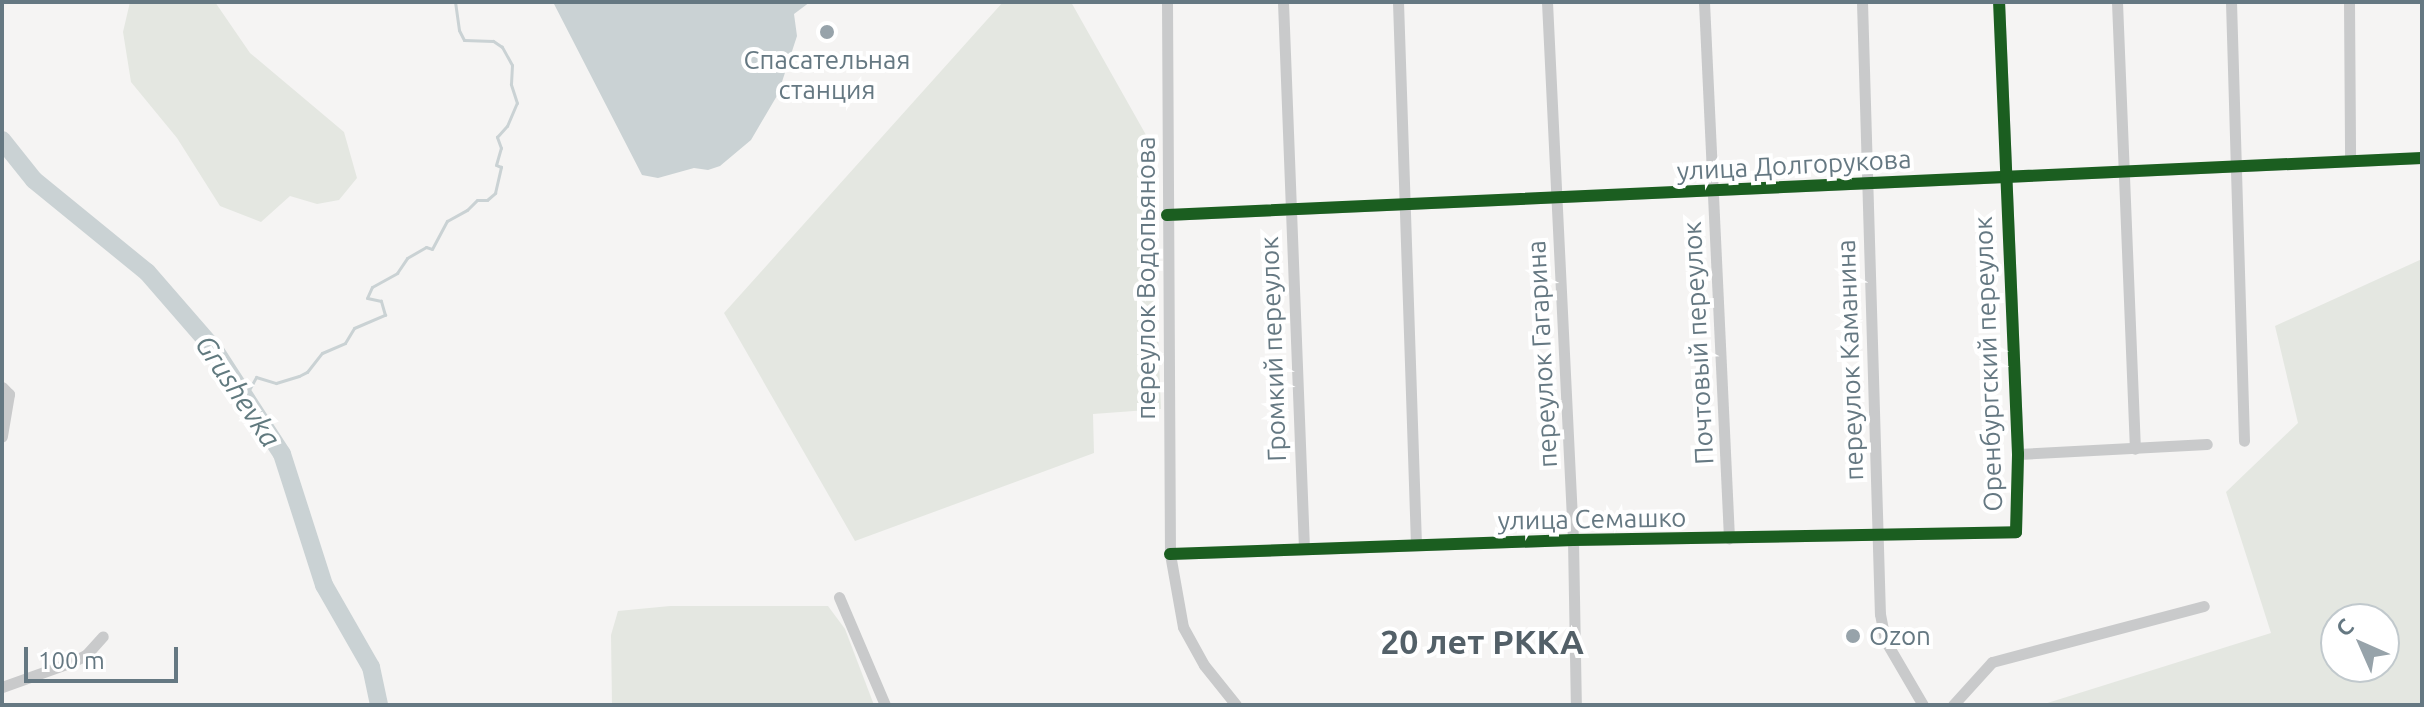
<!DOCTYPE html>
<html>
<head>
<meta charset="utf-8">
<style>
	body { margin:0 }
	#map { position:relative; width:2424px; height:707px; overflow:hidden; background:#f5f4f3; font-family:Ubuntu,sans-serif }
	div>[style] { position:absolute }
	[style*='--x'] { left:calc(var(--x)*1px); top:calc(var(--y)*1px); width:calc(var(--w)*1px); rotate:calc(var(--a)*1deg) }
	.green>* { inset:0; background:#e4e7e1 }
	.water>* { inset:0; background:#cad2d4 }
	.stream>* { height:3px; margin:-1.5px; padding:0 1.5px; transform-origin:1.5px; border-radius:1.5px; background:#cad2d4 }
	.river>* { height:18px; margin:-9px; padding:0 9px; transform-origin:9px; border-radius:9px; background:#cad2d4 }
	.minor>* { height:11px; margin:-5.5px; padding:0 5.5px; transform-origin:5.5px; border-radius:5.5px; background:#c9cacb }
	.cycleway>* { height:12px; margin:-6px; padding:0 6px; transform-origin:6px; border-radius:6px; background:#1b5e20 }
	.dots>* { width:22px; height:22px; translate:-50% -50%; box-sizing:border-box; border:4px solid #fff; border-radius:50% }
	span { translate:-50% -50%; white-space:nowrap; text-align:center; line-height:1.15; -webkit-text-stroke:8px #fff; paint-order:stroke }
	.poi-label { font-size:26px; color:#657882 }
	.left { translate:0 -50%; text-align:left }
	.street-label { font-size:26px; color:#657882 }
	.water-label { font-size:28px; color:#617a7f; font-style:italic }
	.district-label { font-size:34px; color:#536068; font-weight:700 }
	.frame { position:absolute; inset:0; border:4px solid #657882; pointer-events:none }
	.north { position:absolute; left:2320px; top:603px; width:80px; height:80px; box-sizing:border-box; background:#fff; border:2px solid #c1c9cd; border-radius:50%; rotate:315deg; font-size:22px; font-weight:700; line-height:32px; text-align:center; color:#657882 }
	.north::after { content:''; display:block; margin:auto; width:28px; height:36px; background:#97a3aa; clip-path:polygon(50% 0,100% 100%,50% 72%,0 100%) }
	.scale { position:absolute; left:24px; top:647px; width:154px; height:36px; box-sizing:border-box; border:4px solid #657882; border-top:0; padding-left:10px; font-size:24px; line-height:28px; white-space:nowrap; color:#657882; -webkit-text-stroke:6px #fff; paint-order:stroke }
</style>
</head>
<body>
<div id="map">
	<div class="green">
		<div style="clip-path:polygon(130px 2px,215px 2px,250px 53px,344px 132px,357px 178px,339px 200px,317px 204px,290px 196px,261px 222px,220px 206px,177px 138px,131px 82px,123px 32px)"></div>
		<div style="clip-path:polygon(1003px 2px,1071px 2px,1150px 142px,1161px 409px,1093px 414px,1094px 453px,855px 541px,724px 313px)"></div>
		<div style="clip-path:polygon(evenodd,2422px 259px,2422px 705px,2041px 705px,2271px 633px,2226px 492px,2298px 423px,2275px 326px,2422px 259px,2336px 619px,2384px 619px,2384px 667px,2336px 667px,2336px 619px)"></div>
		<div style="clip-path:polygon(670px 606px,828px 606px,845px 629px,874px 705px,612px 705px,611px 635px,618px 611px)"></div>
	</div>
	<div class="water">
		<div style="clip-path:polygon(553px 2px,810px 2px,794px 14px,797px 36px,778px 94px,751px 140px,720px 166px,708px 170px,694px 168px,658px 178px,642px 175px)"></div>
	</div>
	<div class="stream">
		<div style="--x:245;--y:397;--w:23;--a:-61"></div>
		<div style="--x:256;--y:377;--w:21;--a:17"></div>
		<div style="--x:276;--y:383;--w:24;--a:-17"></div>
		<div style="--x:299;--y:376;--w:9;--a:-27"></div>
		<div style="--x:307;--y:372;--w:24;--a:-52"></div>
		<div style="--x:322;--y:353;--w:25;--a:-23"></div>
		<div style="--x:345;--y:343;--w:17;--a:-59"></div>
		<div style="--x:354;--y:328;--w:34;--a:-23"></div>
		<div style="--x:385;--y:315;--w:15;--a:-106"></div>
		<div style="--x:381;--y:301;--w:14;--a:-168"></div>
		<div style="--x:367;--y:298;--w:12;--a:-66"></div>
		<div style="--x:372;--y:287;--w:29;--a:-29"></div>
		<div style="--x:397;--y:273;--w:18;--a:-56"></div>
		<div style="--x:407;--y:258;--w:22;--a:-30"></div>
		<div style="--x:426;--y:247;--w:6;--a:18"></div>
		<div style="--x:432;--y:249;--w:32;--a:-62"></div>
		<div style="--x:447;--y:221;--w:23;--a:-29"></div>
		<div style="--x:467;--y:210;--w:14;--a:-45"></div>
		<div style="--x:477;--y:200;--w:10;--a:0"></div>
		<div style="--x:487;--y:200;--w:11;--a:-41"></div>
		<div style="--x:495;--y:193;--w:27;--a:-77"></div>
		<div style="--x:501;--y:167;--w:5;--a:-158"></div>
		<div style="--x:496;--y:165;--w:18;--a:-74"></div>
		<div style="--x:501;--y:148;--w:12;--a:-110"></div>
		<div style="--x:497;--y:137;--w:15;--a:-48"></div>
		<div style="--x:507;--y:126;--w:25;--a:-67"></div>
		<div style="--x:517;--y:103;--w:20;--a:-108"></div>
		<div style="--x:511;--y:84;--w:19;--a:-87"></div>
		<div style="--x:512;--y:65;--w:21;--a:-119"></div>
		<div style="--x:502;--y:47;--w:11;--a:-146"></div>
		<div style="--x:493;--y:41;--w:29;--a:-178"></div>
		<div style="--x:464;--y:40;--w:11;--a:-117"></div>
		<div style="--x:459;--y:30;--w:28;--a:-98"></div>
	</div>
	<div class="river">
		<div style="--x:2;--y:140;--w:51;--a:51.3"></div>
		<div style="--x:34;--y:180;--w:146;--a:39.2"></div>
		<div style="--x:147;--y:272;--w:102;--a:49"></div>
		<div style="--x:214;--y:349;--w:125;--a:57.1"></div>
		<div style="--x:282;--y:454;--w:138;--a:72.2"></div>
		<div style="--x:324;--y:585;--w:95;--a:60.2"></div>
		<div style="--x:371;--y:667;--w:39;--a:78"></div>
	</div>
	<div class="minor">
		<div style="--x:1167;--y:2;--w:552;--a:89.69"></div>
		<div style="--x:1170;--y:554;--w:74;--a:79.9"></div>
		<div style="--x:1183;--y:627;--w:43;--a:61.1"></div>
		<div style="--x:1204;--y:665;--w:51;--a:51.3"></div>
		<div style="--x:1283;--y:2;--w:547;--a:87.8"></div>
		<div style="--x:1398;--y:2;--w:543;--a:88.1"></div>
		<div style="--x:1547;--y:2;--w:539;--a:87.23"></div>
		<div style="--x:1573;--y:540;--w:165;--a:89"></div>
		<div style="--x:1704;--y:2;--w:537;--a:87.33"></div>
		<div style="--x:1862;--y:2;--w:612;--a:88.32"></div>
		<div style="--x:1880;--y:614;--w:26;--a:79"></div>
		<div style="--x:1885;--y:640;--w:75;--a:59.7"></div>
		<div style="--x:2117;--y:2;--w:447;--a:87.7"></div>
		<div style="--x:2231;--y:2;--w:439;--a:88.3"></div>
		<div style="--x:2349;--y:2;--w:159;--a:89.6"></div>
		<div style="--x:1167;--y:215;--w:1256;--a:-2.6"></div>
		<div style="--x:2;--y:387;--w:10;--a:45"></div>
		<div style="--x:9;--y:394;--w:43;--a:99.5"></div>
		<div style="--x:2018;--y:454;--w:189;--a:-3"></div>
		<div style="--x:1170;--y:554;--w:403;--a:-2"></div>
		<div style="--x:1573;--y:540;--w:443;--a:-1"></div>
		<div style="--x:2016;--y:532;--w:78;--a:-88.5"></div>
		<div style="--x:2018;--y:454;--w:452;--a:-92.4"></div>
		<div style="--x:839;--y:597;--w:117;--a:66.9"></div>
		<div style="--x:2;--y:687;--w:74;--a:-19.7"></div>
		<div style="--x:72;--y:662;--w:16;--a:-27"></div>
		<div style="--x:86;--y:655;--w:25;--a:-48"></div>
		<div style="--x:1953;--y:705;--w:58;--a:-47.8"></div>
		<div style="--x:1992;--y:662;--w:219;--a:-14.8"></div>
	</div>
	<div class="cycleway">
		<div style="--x:1167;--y:215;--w:1256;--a:-2.6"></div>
		<div style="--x:1170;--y:554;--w:403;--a:-2"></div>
		<div style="--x:1573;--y:540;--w:443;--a:-1"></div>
		<div style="--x:2016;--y:532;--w:78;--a:-88.5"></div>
		<div style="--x:2018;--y:454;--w:452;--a:-92.4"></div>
	</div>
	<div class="dots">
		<div style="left:827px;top:32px;background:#97a3aa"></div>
		<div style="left:1853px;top:636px;background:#97a3aa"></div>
	</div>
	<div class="poi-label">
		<span style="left:827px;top:75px">Спасательная<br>станция</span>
		<span class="left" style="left:1869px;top:636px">Ozon</span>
	</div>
	<div class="street-label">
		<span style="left:1794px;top:165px;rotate:-3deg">улица Долгорукова</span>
		<span style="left:1146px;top:278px;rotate:-90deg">переулок Водопьянова</span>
		<span style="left:1698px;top:343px;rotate:-93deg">Почтовый переулок</span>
		<span style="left:1273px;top:349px;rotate:-92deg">Громкий переулок</span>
		<span style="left:1542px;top:354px;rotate:-93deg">переулок Гагарина</span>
		<span style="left:1850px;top:360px;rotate:-92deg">переулок Каманина</span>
		<span style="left:1988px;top:364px;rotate:-92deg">Оренбургский переулок</span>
		<span style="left:1592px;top:519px;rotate:-1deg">улица Семашко</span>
	</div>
	<div class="water-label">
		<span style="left:238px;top:391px;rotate:56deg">Grushevka</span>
	</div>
	<div class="district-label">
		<span style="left:1482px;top:642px">20 лет РККА</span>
	</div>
	<div class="frame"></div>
	<div class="north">С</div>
	<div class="scale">100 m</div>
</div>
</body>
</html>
